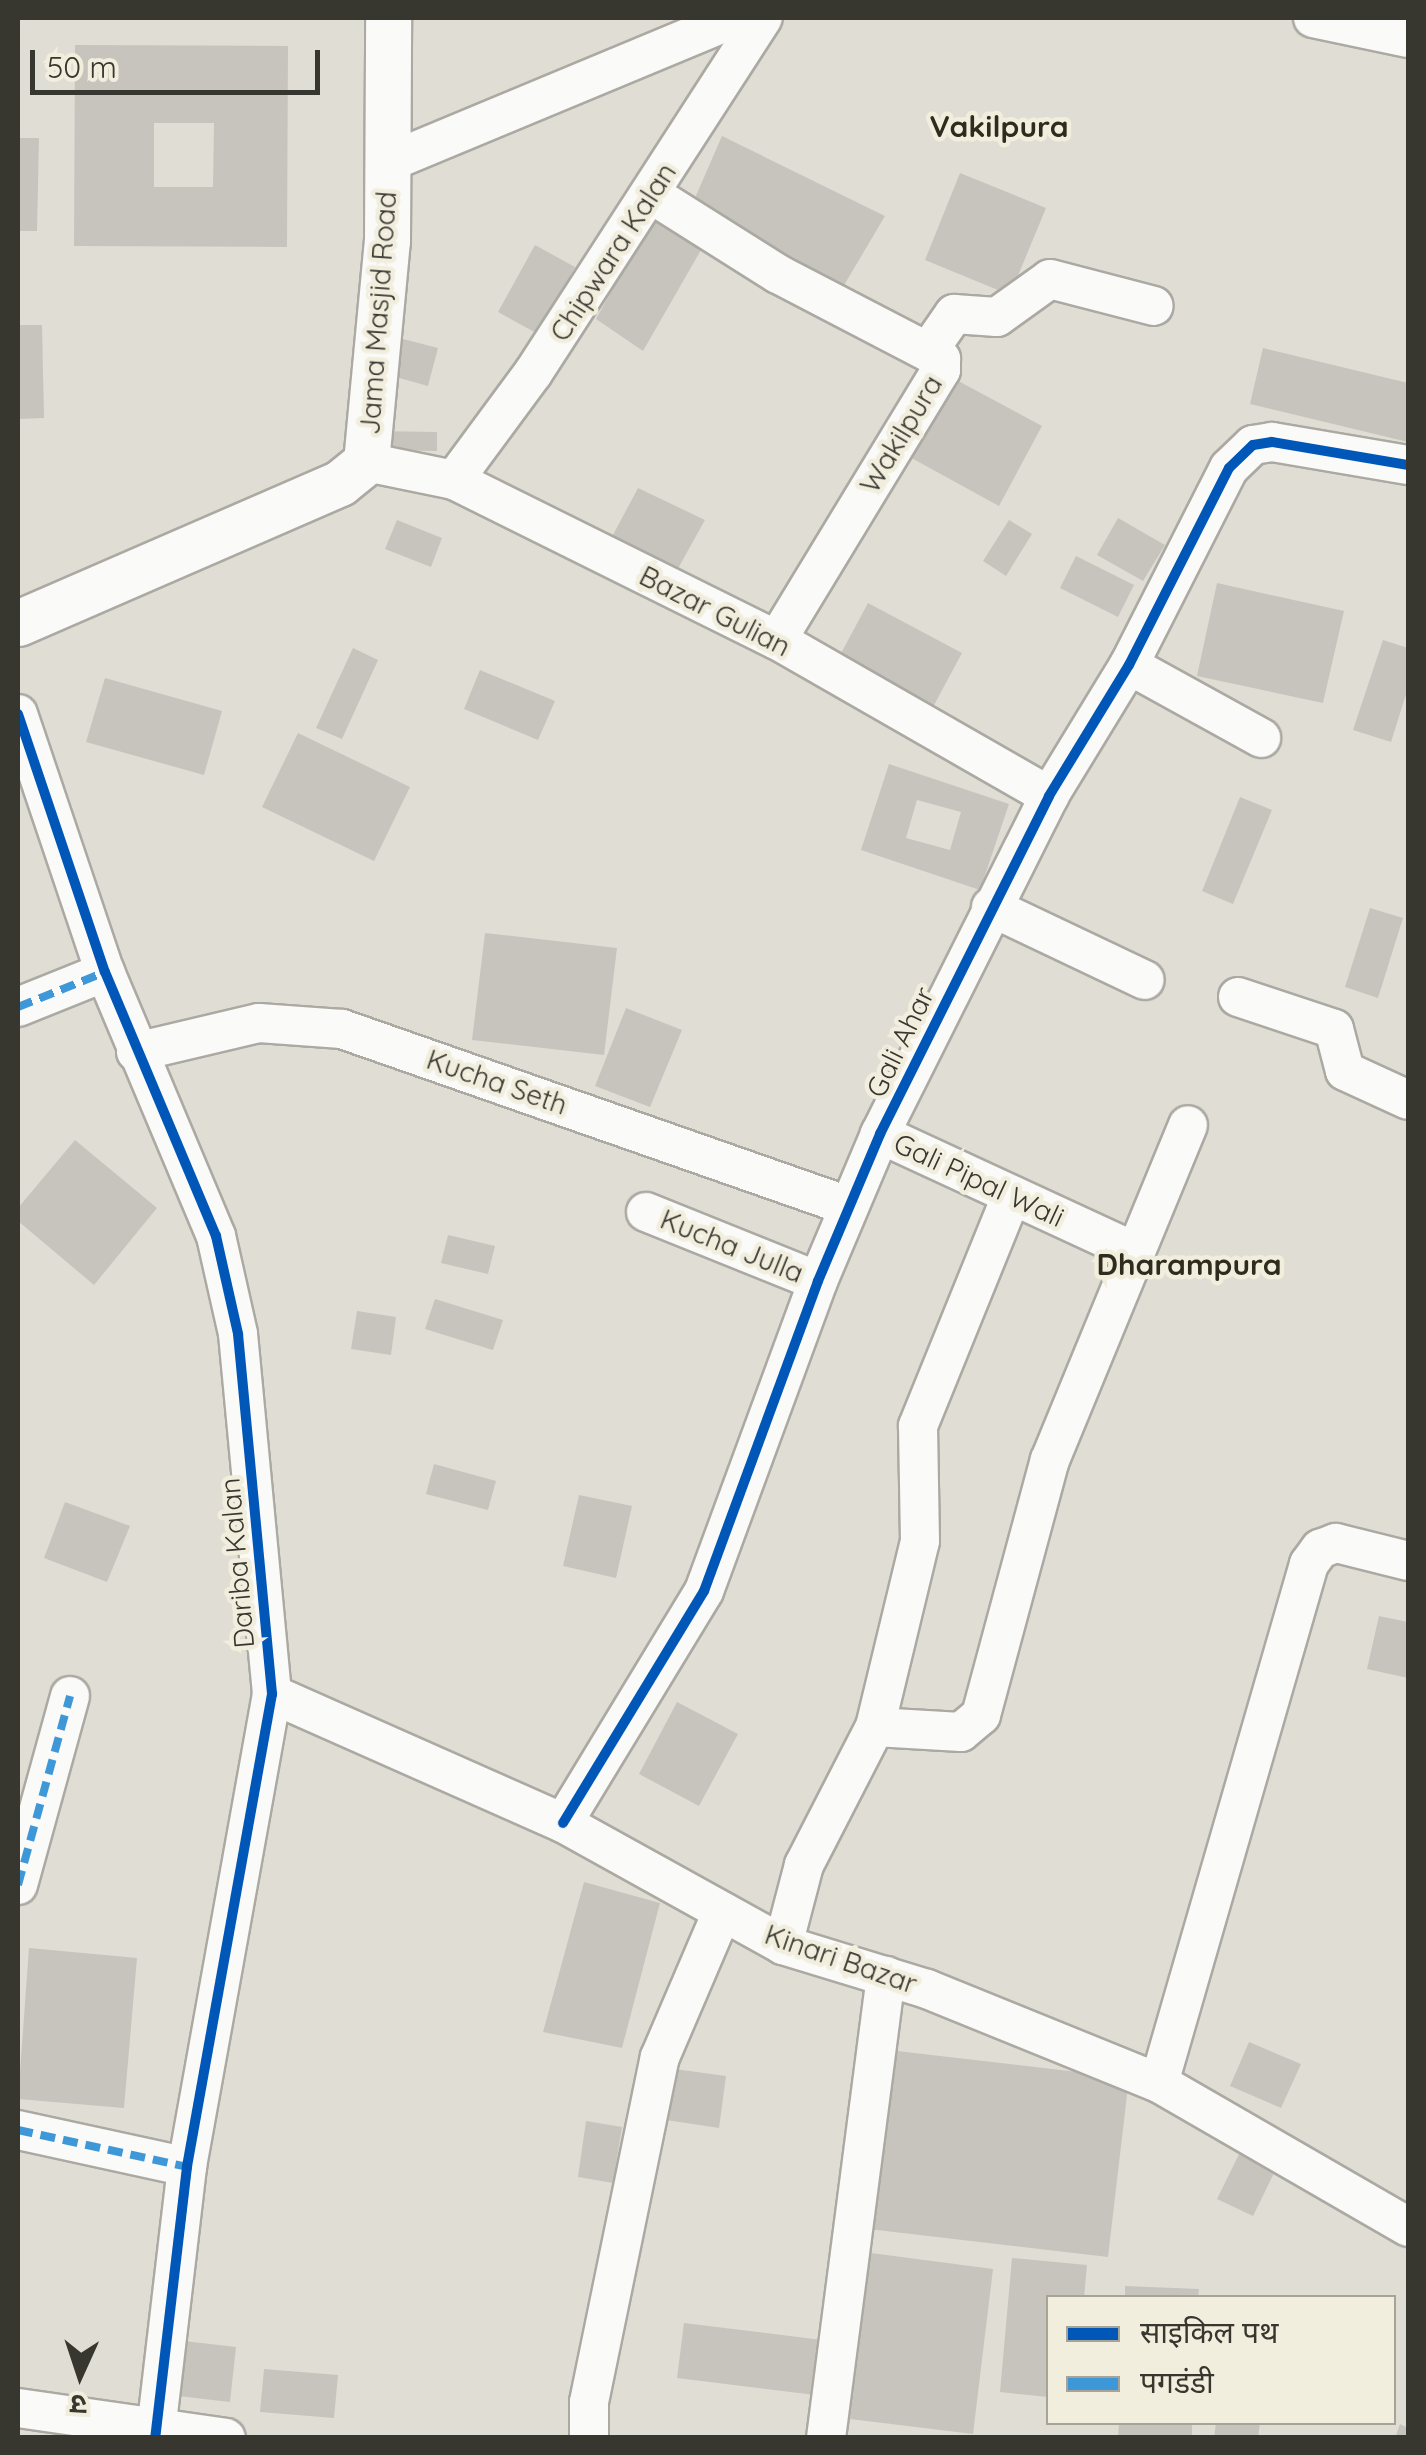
<!DOCTYPE html>
<html>
<head>
<meta charset="utf-8">
<style>
	body { margin:0 }
	#map { position:relative; width:1426px; height:2455px; overflow:hidden; background:#e0ddd5; font-family:Quicksand,"Noto Sans Devanagari",sans-serif }
	div>[style] { position:absolute }
	[style*='--x'] { left:calc(var(--x)*1px); top:calc(var(--y)*1px); width:calc(var(--w)*1px); rotate:calc(var(--a)*1deg) }
	.building>* { inset:0; background:#c7c4be }
	.roads { filter:drop-shadow(2px 0 #aba9a2) drop-shadow(-2px 0 #aba9a2) drop-shadow(0 2px #aba9a2) drop-shadow(0 -2px #aba9a2) }
	.minor>* { height:38px; margin:-19px; padding:0 19px; transform-origin:19px; border-radius:19px; background:#fafaf9 }
	.tertiary>* { height:45px; margin:-22.5px; padding:0 22.5px; transform-origin:22.5px; border-radius:22.5px; background:#fafaf9 }
	.quiet>* { height:8px; margin-top:-4px; transform-origin:0; background:repeating-linear-gradient(90deg,#3e98d7 0 15px,transparent 0 23px) }
	.cycleway>* { height:10px; margin:-5px; padding:0 5px; transform-origin:5px; border-radius:5px; background:#0057b8 }
	span { translate:-50% -50%; white-space:nowrap; text-align:center; line-height:1.15; -webkit-text-stroke:9px #f1eedd; paint-order:stroke }
	.street-label { font-size:28px; color:#37362f }
	.neighbourhood-label { font-size:30px; color:#2f2c1f; font-weight:700 }
	.frame { position:absolute; inset:0; border:20px solid #37362f; pointer-events:none }
	.legend { position:absolute; left:1046px; top:2295px; width:350px; height:130px; box-sizing:border-box; background:#f1eedd; border:2px solid #a7a497; margin:0; padding:12px 18px; list-style:none; font-size:30px; color:#37362f }
	.legend li { display:flex; align-items:center; gap:20px; height:50px }
	.legend b { width:50px; border:2px solid #a7a497 }
	.north { position:absolute; left:30px; top:2325px; width:100px; height:100px; -webkit-text-stroke:8px #f1eedd; paint-order:stroke; rotate:183deg; font-size:28px; font-weight:700; line-height:40px; text-align:center; color:#37362f }
	.north::after { content:''; display:block; margin:auto; width:35px; height:45px; background:#37362f; clip-path:polygon(50% 0,100% 100%,50% 72%,0 100%) }
	.scale { position:absolute; left:30px; top:50px; width:290px; height:45px; box-sizing:border-box; border:5px solid #37362f; border-top:0; padding-left:12px; font-size:30px; line-height:35px; white-space:nowrap; color:#37362f; -webkit-text-stroke:8px #f1eedd; paint-order:stroke }
</style>
</head>
<body>
<div id="map">
	<div class="building">
		<div style="clip-path:polygon(evenodd,75px 45px,288px 46px,287px 247px,74px 246px,75px 45px,154px 123px,214px 123px,213px 187px,154px 187px,154px 123px)"></div>
		<div style="clip-path:polygon(722px 136px,885px 216px,840px 292px,691px 207px)"></div>
		<div style="clip-path:polygon(18px 138px,39px 138px,37px 231px,18px 231px)"></div>
		<div style="clip-path:polygon(960px 173px,1046px 208px,1010px 295px,925px 260px)"></div>
		<div style="clip-path:polygon(657px 209px,705px 243px,643px 351px,596px 319px)"></div>
		<div style="clip-path:polygon(535px 245px,575px 267px,538px 334px,498px 312px)"></div>
		<div style="clip-path:polygon(18px 325px,42px 325px,44px 418px,18px 419px)"></div>
		<div style="clip-path:polygon(403px 339px,438px 348px,428px 386px,392px 376px)"></div>
		<div style="clip-path:polygon(1263px 348px,1408px 383px,1408px 442px,1250px 404px)"></div>
		<div style="clip-path:polygon(949px 376px,1042px 426px,999px 506px,906px 455px)"></div>
		<div style="clip-path:polygon(376px 431px,437px 432px,437px 451px,376px 450px)"></div>
		<div style="clip-path:polygon(638px 488px,705px 520px,671px 581px,606px 548px)"></div>
		<div style="clip-path:polygon(1118px 518px,1165px 545px,1143px 581px,1097px 555px)"></div>
		<div style="clip-path:polygon(397px 520px,442px 538px,431px 567px,385px 549px)"></div>
		<div style="clip-path:polygon(1009px 520px,1032px 534px,1006px 576px,983px 561px)"></div>
		<div style="clip-path:polygon(1076px 556px,1134px 585px,1118px 617px,1060px 588px)"></div>
		<div style="clip-path:polygon(1217px 583px,1344px 611px,1323px 703px,1197px 676px)"></div>
		<div style="clip-path:polygon(868px 603px,962px 653px,933px 707px,839px 657px)"></div>
		<div style="clip-path:polygon(1383px 640px,1408px 648px,1408px 688px,1391px 742px,1353px 730px)"></div>
		<div style="clip-path:polygon(353px 648px,378px 660px,342px 739px,316px 728px)"></div>
		<div style="clip-path:polygon(480px 670px,555px 701px,538px 740px,464px 709px)"></div>
		<div style="clip-path:polygon(105px 678px,222px 711px,204px 775px,86px 742px)"></div>
		<div style="clip-path:polygon(298px 733px,410px 787px,374px 861px,262px 807px)"></div>
		<div style="clip-path:polygon(evenodd,889px 764px,1009px 804px,980px 890px,861px 850px,889px 764px,917px 800px,961px 812px,950px 850px,906px 838px,917px 800px)"></div>
		<div style="clip-path:polygon(1240px 797px,1272px 810px,1233px 904px,1202px 891px)"></div>
		<div style="clip-path:polygon(1370px 908px,1403px 918px,1378px 998px,1345px 987px)"></div>
		<div style="clip-path:polygon(485px 933px,617px 948px,604px 1055px,472px 1040px)"></div>
		<div style="clip-path:polygon(626px 1008px,682px 1030px,650px 1107px,595px 1086px)"></div>
		<div style="clip-path:polygon(75px 1140px,157px 1208px,94px 1285px,18px 1221px,18px 1208px)"></div>
		<div style="clip-path:polygon(448px 1235px,495px 1246px,488px 1274px,441px 1263px)"></div>
		<div style="clip-path:polygon(435px 1299px,503px 1320px,493px 1350px,425px 1329px)"></div>
		<div style="clip-path:polygon(357px 1311px,396px 1317px,391px 1355px,351px 1349px)"></div>
		<div style="clip-path:polygon(434px 1464px,496px 1481px,488px 1510px,426px 1494px)"></div>
		<div style="clip-path:polygon(579px 1495px,632px 1506px,616px 1578px,563px 1566px)"></div>
		<div style="clip-path:polygon(65px 1502px,130px 1526px,107px 1582px,44px 1558px)"></div>
		<div style="clip-path:polygon(1379px 1616px,1408px 1622px,1408px 1678px,1367px 1669px)"></div>
		<div style="clip-path:polygon(677px 1702px,738px 1734px,699px 1806px,639px 1774px)"></div>
		<div style="clip-path:polygon(584px 1882px,660px 1903px,622px 2048px,543px 2032px)"></div>
		<div style="clip-path:polygon(29px 1948px,137px 1958px,124px 2108px,18px 2099px)"></div>
		<div style="clip-path:polygon(1249px 2042px,1301px 2064px,1281px 2108px,1230px 2086px)"></div>
		<div style="clip-path:polygon(880px 2049px,1129px 2078px,1108px 2257px,860px 2228px)"></div>
		<div style="clip-path:polygon(660px 2067px,726px 2076px,719px 2128px,653px 2118px)"></div>
		<div style="clip-path:polygon(586px 2121px,622px 2127px,613px 2183px,578px 2177px)"></div>
		<div style="clip-path:polygon(1244px 2144px,1280px 2161px,1253px 2216px,1217px 2199px)"></div>
		<div style="clip-path:polygon(871px 2253px,993px 2269px,973px 2434px,850px 2419px)"></div>
		<div style="clip-path:polygon(1012px 2258px,1087px 2265px,1084px 2298px,1048px 2298px,1048px 2397px,1000px 2392px)"></div>
		<div style="clip-path:polygon(1125px 2286px,1199px 2289px,1198px 2298px,1125px 2298px)"></div>
		<div style="clip-path:polygon(684px 2323px,822px 2340px,815px 2395px,677px 2378px)"></div>
		<div style="clip-path:polygon(184px 2341px,236px 2347px,230px 2402px,178px 2396px)"></div>
		<div style="clip-path:polygon(264px 2369px,338px 2375px,334px 2418px,260px 2412px)"></div>
		<div style="clip-path:polygon(1119px 2422px,1192px 2422px,1192px 2438px,1118px 2438px)"></div>
		<div style="clip-path:polygon(1216px 2422px,1260px 2422px,1258px 2438px,1214px 2438px)"></div>
		<div style="clip-path:polygon(1400px 2424px,1408px 2428px,1408px 2438px,1395px 2438px)"></div>
	</div>
	<div class="roads">
		<div class="minor">
			<div style="--x:1313;--y:18;--w:97;--a:11.9"></div>
			<div style="--x:387;--y:163;--w:378;--a:-22.6"></div>
			<div style="--x:651;--y:194;--w:150;--a:32.2"></div>
			<div style="--x:778;--y:274;--w:184;--a:27.5"></div>
			<div style="--x:941;--y:359;--w:11;--a:90"></div>
			<div style="--x:941;--y:370;--w:316;--a:121.3"></div>
			<div style="--x:929;--y:350;--w:44;--a:-55.2"></div>
			<div style="--x:954;--y:314;--w:43;--a:4"></div>
			<div style="--x:997;--y:317;--w:65;--a:-35.6"></div>
			<div style="--x:1050;--y:279;--w:107;--a:14.6"></div>
			<div style="--x:366;--y:462;--w:90;--a:11.6"></div>
			<div style="--x:454;--y:480;--w:360;--a:26.4"></div>
			<div style="--x:777;--y:640;--w:314;--a:29.8"></div>
			<div style="--x:454;--y:480;--w:133;--a:-53.6"></div>
			<div style="--x:533;--y:373;--w:423;--a:-57.1"></div>
			<div style="--x:1129;--y:665;--w:151;--a:28.9"></div>
			<div style="--x:18;--y:714;--w:272;--a:71.4"></div>
			<div style="--x:105;--y:972;--w:286;--a:67.2"></div>
			<div style="--x:216;--y:1236;--w:100;--a:77.3"></div>
			<div style="--x:238;--y:1334;--w:362;--a:84.6"></div>
			<div style="--x:272;--y:1694;--w:481;--a:100.2"></div>
			<div style="--x:187;--y:2167;--w:273;--a:96.7"></div>
			<div style="--x:991;--y:907;--w:170;--a:25.4"></div>
			<div style="--x:1238;--y:997;--w:101;--a:18.4"></div>
			<div style="--x:1334;--y:1029;--w:43;--a:75.3"></div>
			<div style="--x:1345;--y:1071;--w:69;--a:24.7"></div>
			<div style="--x:18;--y:1007;--w:94;--a:-21.9"></div>
			<div style="--x:136;--y:1052;--w:126;--a:-13.3"></div>
			<div style="--x:259;--y:1023;--w:83;--a:4.1"></div>
			<div style="--x:342;--y:1029;--w:536;--a:19.28"></div>
			<div style="--x:880;--y:1134;--w:279;--a:24.8"></div>
			<div style="--x:646;--y:1212;--w:185;--a:21.9"></div>
			<div style="--x:272;--y:1694;--w:318;--a:23.9"></div>
			<div style="--x:563;--y:1823;--w:252;--a:29"></div>
			<div style="--x:783;--y:1945;--w:151;--a:17"></div>
			<div style="--x:927;--y:1989;--w:250;--a:22.1"></div>
			<div style="--x:1159;--y:2083;--w:288;--a:30"></div>
			<div style="--x:875;--y:1727;--w:86;--a:3.3"></div>
			<div style="--x:961;--y:1732;--w:26;--a:-40"></div>
			<div style="--x:981;--y:1715;--w:264;--a:-74.9"></div>
			<div style="--x:1050;--y:1460;--w:362;--a:-67.6"></div>
			<div style="--x:563;--y:1823;--w:271;--a:-58.7"></div>
			<div style="--x:704;--y:1591;--w:330;--a:-69.8"></div>
			<div style="--x:818;--y:1281;--w:160;--a:-67.1"></div>
			<div style="--x:880;--y:1134;--w:378;--a:-63.4"></div>
			<div style="--x:1049;--y:796;--w:153;--a:-58.6"></div>
			<div style="--x:1129;--y:665;--w:221;--a:-63.1"></div>
			<div style="--x:1229;--y:468;--w:33;--a:-44"></div>
			<div style="--x:1253;--y:445;--w:19;--a:-9"></div>
			<div style="--x:1272;--y:442;--w:138;--a:9.6"></div>
			<div style="--x:18;--y:1885;--w:196;--a:-74.6"></div>
			<div style="--x:783;--y:1945;--w:83;--a:-75.3"></div>
			<div style="--x:804;--y:1865;--w:155;--a:-62.8"></div>
			<div style="--x:875;--y:1727;--w:191;--a:-76.4"></div>
			<div style="--x:920;--y:1541;--w:115;--a:-91"></div>
			<div style="--x:918;--y:1426;--w:249;--a:-67.9"></div>
			<div style="--x:1159;--y:2083;--w:540;--a:-73.88"></div>
			<div style="--x:1309;--y:1564;--w:19;--a:-54"></div>
			<div style="--x:1320;--y:1549;--w:17;--a:-21"></div>
			<div style="--x:1336;--y:1543;--w:74;--a:14"></div>
			<div style="--x:18;--y:2130;--w:173;--a:12.3"></div>
			<div style="--x:18;--y:2408;--w:210;--a:8.2"></div>
			<div style="--x:589;--y:2438;--w:36;--a:-90"></div>
			<div style="--x:589;--y:2402;--w:352;--a:-78.4"></div>
			<div style="--x:660;--y:2057;--w:158;--a:-66.8"></div>
			<div style="--x:826;--y:2438;--w:466;--a:-82.6"></div>
		</div>
		<div class="tertiary">
			<div style="--x:18;--y:623;--w:351;--a:-23.5"></div>
			<div style="--x:340;--y:483;--w:33;--a:-39"></div>
			<div style="--x:366;--y:462;--w:222;--a:-84.6"></div>
			<div style="--x:387;--y:241;--w:223;--a:-89.7"></div>
		</div>
	</div>
	<div class="quiet">
		<div style="--x:18;--y:1007;--w:94;--a:-21.9"></div>
		<div style="--x:18;--y:1885;--w:196;--a:-74.6"></div>
		<div style="--x:18;--y:2130;--w:173;--a:12.3"></div>
	</div>
	<div class="cycleway">
		<div style="--x:18;--y:714;--w:272;--a:71.4"></div>
		<div style="--x:105;--y:972;--w:286;--a:67.2"></div>
		<div style="--x:216;--y:1236;--w:100;--a:77.3"></div>
		<div style="--x:238;--y:1334;--w:362;--a:84.6"></div>
		<div style="--x:272;--y:1694;--w:481;--a:100.2"></div>
		<div style="--x:187;--y:2167;--w:273;--a:96.7"></div>
		<div style="--x:563;--y:1823;--w:271;--a:-58.7"></div>
		<div style="--x:704;--y:1591;--w:330;--a:-69.8"></div>
		<div style="--x:818;--y:1281;--w:160;--a:-67.1"></div>
		<div style="--x:880;--y:1134;--w:378;--a:-63.4"></div>
		<div style="--x:1049;--y:796;--w:153;--a:-58.6"></div>
		<div style="--x:1129;--y:665;--w:221;--a:-63.1"></div>
		<div style="--x:1229;--y:468;--w:33;--a:-44"></div>
		<div style="--x:1253;--y:445;--w:19;--a:-9"></div>
		<div style="--x:1272;--y:442;--w:138;--a:9.6"></div>
	</div>
	<div class="street-label">
		<span style="left:613px;top:252px;rotate:-57deg">Chipwara Kalan</span>
		<span style="left:378px;top:313px;rotate:-86deg">Jama Masjid Road</span>
		<span style="left:901px;top:434px;rotate:-59deg">Wakilpura</span>
		<span style="left:715px;top:611px;rotate:27deg">Bazar Gulian</span>
		<span style="left:900px;top:1042px;rotate:-64deg">Gali Ahar</span>
		<span style="left:497px;top:1082px;rotate:19deg">Kucha Seth</span>
		<span style="left:979px;top:1180px;rotate:25deg">Gali Pipal Wali</span>
		<span style="left:732px;top:1246px;rotate:22deg">Kucha Julla</span>
		<span style="left:237px;top:1563px;rotate:-95deg">Dariba Kalan</span>
		<span style="left:841px;top:1959px;rotate:19deg">Kinari Bazar</span>
	</div>
	<div class="neighbourhood-label">
		<span style="left:999px;top:126px">Vakilpura</span>
		<span style="left:1189px;top:1264px">Dharampura</span>
	</div>
	<div class="frame"></div>
	<ul class="legend">
	<li><b style="height:12px;background:#0057b8"></b>साइकिल पथ</li>
	<li><b style="height:12px;background:#3e98d7"></b>पगडंडी</li>
	</ul>
	<div class="north">उ</div>
	<div class="scale">50 m</div>
</div>
</body>
</html>
